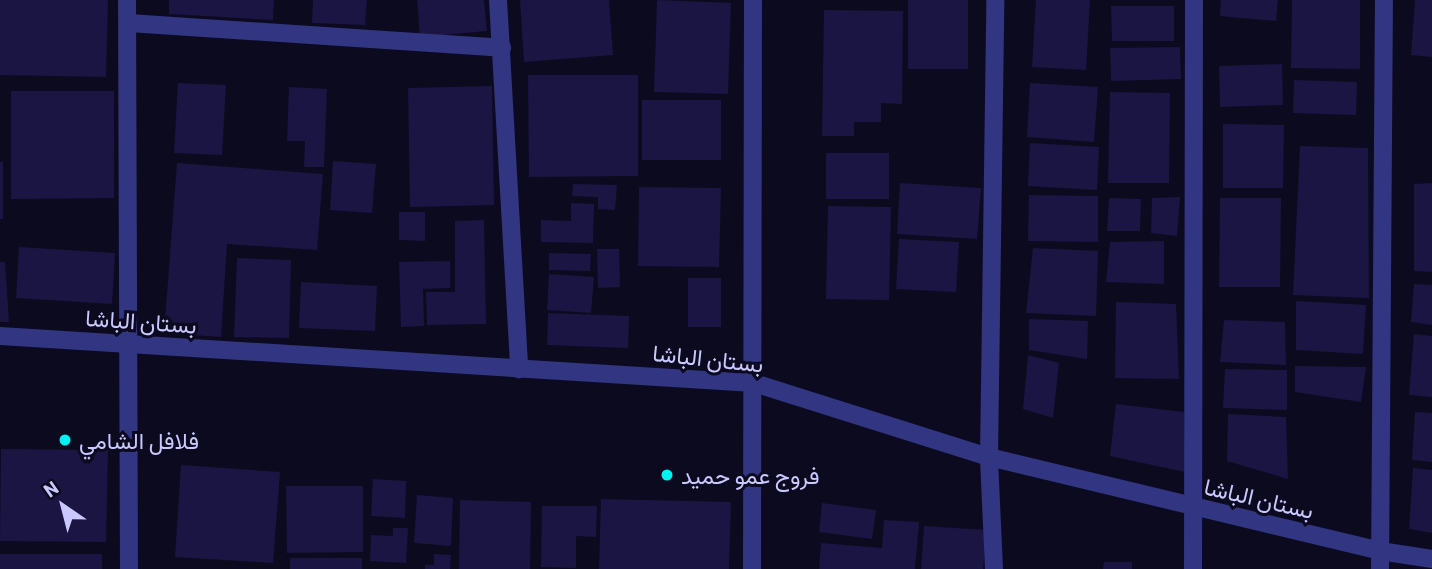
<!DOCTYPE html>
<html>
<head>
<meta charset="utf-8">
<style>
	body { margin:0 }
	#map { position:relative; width:1432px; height:569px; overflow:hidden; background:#0c0a1f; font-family:Barlow,Vazirmatn,sans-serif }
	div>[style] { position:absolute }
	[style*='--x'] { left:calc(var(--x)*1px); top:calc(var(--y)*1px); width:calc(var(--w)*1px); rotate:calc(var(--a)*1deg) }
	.building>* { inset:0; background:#1a1542 }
	.minor>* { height:18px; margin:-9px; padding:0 9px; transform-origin:9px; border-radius:9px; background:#313582 }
	.dots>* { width:19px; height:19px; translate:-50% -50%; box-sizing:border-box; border:4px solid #0c0a1f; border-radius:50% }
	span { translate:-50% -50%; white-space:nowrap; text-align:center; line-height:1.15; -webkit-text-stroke:6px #0c0a1f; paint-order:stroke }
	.street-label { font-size:23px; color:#c9c8ff }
	.poi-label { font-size:23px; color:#c9c8ff }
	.left { translate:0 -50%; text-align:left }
	.north { position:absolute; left:28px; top:471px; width:70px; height:70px; -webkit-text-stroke:5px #0c0a1f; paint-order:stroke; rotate:325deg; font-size:19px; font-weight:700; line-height:28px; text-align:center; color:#c9c8ff }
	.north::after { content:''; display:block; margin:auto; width:24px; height:32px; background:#c9c8ff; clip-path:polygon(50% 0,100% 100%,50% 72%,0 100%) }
</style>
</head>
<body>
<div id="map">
	<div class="building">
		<div style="clip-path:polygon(0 0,108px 0,106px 77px,0 75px)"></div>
		<div style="clip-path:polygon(169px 0,274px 0,273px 20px,169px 14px)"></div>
		<div style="clip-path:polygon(313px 0,367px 0,365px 25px,312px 23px)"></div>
		<div style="clip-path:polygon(417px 0,484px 0,487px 31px,420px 37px)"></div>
		<div style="clip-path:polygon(520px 0,609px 0,613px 55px,524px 62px)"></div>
		<div style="clip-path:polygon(657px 0,731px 3px,728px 94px,654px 92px)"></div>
		<div style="clip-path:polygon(908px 0,968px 0,968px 69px,908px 69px)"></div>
		<div style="clip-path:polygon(1036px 0,1090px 0,1086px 70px,1032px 67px)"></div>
		<div style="clip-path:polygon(1221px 0,1278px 0,1276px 21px,1220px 16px)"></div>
		<div style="clip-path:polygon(1292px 0,1360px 0,1360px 69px,1291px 68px)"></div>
		<div style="clip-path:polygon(1415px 0,1432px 0,1432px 57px,1411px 55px)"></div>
		<div style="clip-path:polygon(1111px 6px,1174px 6px,1174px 41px,1112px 41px)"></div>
		<div style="clip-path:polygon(824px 10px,903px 11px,902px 104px,881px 103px,881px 122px,854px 122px,854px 136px,822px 136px)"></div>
		<div style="clip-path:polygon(1180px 47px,1181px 79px,1111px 81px,1110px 48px)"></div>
		<div style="clip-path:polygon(1282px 64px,1283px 105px,1220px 107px,1219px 66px)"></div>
		<div style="clip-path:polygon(528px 75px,638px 75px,638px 176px,529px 177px)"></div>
		<div style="clip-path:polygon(1294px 80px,1357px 82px,1356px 115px,1293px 113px)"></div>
		<div style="clip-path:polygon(178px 83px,226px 85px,222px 155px,174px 153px)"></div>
		<div style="clip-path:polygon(1030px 83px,1098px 87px,1094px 142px,1027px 137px)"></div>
		<div style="clip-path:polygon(492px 86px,494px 205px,410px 207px,408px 88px)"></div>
		<div style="clip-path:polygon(289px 87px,327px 89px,324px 167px,304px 167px,305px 141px,287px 141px)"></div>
		<div style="clip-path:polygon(11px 91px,114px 91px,114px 198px,11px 199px)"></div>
		<div style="clip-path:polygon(1110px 92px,1170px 93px,1169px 183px,1108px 183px)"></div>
		<div style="clip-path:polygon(642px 100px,721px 100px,721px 160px,642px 160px)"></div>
		<div style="clip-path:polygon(1223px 124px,1284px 125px,1283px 188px,1223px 188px)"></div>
		<div style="clip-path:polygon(1030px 143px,1099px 147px,1097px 190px,1028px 186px)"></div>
		<div style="clip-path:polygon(1300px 146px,1368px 148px,1369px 298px,1293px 295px)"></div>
		<div style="clip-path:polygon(826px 153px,889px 153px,889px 199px,826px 199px)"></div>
		<div style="clip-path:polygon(333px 161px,376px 164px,372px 213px,330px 210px)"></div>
		<div style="clip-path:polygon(0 162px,3px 162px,3px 219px,0 219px)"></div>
		<div style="clip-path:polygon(177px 163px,323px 174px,317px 250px,227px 244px,221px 337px,164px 333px)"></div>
		<div style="clip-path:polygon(900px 183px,981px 188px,977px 239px,897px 234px)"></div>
		<div style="clip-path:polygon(1432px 183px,1432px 272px,1414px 271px,1414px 184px)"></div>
		<div style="clip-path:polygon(573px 184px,617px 185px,615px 210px,598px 209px,598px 197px,572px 196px)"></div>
		<div style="clip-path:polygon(639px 187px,721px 188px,719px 267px,638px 266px)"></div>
		<div style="clip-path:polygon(1029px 195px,1098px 196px,1098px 242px,1028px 241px)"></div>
		<div style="clip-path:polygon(1180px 197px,1177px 236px,1151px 233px,1152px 198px)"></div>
		<div style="clip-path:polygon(1109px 198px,1141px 199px,1140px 231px,1107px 231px)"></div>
		<div style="clip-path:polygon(1220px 198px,1281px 198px,1280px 287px,1219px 287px)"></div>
		<div style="clip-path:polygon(571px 203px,594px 204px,593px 243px,541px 242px,541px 220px,571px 221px)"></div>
		<div style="clip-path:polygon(828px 206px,891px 207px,889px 300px,826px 299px)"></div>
		<div style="clip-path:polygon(399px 212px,425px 212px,425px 241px,399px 240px)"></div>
		<div style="clip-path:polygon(484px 220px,486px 324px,427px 325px,426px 292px,455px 292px,455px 221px)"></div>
		<div style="clip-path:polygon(899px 239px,959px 242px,956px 292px,896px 289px)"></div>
		<div style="clip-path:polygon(1164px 241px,1164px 284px,1106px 282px,1110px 242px)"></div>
		<div style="clip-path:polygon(19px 247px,115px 253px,112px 304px,16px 298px)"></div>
		<div style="clip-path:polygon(1033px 248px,1098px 251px,1096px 316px,1026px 313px)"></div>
		<div style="clip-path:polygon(597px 249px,619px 249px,620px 287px,598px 288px)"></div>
		<div style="clip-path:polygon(549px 253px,591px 254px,590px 271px,549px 270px)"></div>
		<div style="clip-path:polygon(237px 258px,291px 260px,289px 338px,234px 337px)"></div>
		<div style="clip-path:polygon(450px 261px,450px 288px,423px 289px,424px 326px,401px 327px,399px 262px)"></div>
		<div style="clip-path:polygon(0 262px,5px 262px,9px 322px,0 322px)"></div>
		<div style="clip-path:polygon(549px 274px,594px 277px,591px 313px,547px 310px)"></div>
		<div style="clip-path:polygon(688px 278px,721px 278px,721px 327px,688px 327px)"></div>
		<div style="clip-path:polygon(301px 282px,377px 286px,375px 331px,299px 328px)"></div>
		<div style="clip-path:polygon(1414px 284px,1432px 285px,1432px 325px,1411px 322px)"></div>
		<div style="clip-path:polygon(1296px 301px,1366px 305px,1363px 354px,1296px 350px)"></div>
		<div style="clip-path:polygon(1116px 302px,1176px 304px,1179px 379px,1115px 378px)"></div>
		<div style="clip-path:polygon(548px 313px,629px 316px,628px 348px,547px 345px)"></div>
		<div style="clip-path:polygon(1029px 319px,1088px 321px,1087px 359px,1029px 350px)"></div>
		<div style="clip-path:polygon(1224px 320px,1285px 322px,1286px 365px,1220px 362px)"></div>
		<div style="clip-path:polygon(1414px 334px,1432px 336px,1432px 397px,1409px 395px)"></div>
		<div style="clip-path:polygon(1028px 355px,1059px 363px,1053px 418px,1023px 409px)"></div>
		<div style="clip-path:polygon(1295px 366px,1366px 367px,1361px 402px,1295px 392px)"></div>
		<div style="clip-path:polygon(1225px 369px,1287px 370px,1287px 410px,1223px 408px)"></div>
		<div style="clip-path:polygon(1116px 404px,1184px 412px,1185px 472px,1110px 456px)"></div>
		<div style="clip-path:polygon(1415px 412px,1432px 413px,1432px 462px,1412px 460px)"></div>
		<div style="clip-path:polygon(1228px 414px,1286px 417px,1288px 479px,1227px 461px)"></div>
		<div style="clip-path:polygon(1px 449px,108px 450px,106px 542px,0 541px)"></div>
		<div style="clip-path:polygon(181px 465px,280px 472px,273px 563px,175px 557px)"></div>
		<div style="clip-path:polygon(1413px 468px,1432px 470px,1432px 533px,1409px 529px)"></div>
		<div style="clip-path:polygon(373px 479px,406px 481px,405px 518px,371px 516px)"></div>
		<div style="clip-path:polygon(286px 486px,363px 486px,363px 552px,287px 553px)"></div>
		<div style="clip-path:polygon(417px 495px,453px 498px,451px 546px,414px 543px)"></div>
		<div style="clip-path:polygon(601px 499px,731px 502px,729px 569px,599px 569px)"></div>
		<div style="clip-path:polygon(460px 500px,531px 502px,530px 569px,459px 569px)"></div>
		<div style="clip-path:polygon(822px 503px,876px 510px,872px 539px,819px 532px)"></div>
		<div style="clip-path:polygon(542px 506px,597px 506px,596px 537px,576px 536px,576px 568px,541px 567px)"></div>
		<div style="clip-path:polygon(884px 520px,919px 522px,915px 569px,819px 569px,821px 543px,882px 548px)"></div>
		<div style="clip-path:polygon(924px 526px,986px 530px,983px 569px,921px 569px)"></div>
		<div style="clip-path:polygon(393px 528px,408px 528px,406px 563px,370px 561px,371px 535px,393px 536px)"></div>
		<div style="clip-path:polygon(0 554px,102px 554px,102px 569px,0 569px)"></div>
		<div style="clip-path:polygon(434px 554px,451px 555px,450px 569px,425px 569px,425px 565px,434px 565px)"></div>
		<div style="clip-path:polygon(290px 558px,362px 558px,362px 569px,290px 569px)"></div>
		<div style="clip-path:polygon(1104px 562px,1132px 562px,1132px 569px,1103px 569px)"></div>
	</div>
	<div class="minor">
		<div style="--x:127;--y:0;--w:569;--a:89.8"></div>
		<div style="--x:498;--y:0;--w:370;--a:86.7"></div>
		<div style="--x:129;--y:23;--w:374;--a:3.8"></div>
		<div style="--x:0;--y:336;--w:755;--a:3.57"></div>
		<div style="--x:754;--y:383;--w:246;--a:17.5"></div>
		<div style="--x:989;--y:457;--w:402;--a:13.5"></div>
		<div style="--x:1380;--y:551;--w:53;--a:8.7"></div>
		<div style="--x:752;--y:569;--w:569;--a:-89.9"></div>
		<div style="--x:994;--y:569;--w:112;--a:-92.6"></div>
		<div style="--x:989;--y:457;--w:457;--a:-89.2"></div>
		<div style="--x:1193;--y:569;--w:569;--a:-89.9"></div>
		<div style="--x:1380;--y:569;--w:569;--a:-89.6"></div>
	</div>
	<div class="dots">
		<div style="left:65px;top:440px;background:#00f1f3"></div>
		<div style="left:667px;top:475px;background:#00f1f3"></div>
	</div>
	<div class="street-label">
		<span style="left:141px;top:321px;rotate:4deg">بستان الباشا</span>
		<span style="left:708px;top:358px;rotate:6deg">بستان الباشا</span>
		<span style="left:1259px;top:498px;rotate:13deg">بستان الباشا</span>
	</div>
	<div class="poi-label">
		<span class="left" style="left:79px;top:440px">فلافل الشامي</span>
		<span class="left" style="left:681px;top:475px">فروج عمو حميد</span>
	</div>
	<div class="north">N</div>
</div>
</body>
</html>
